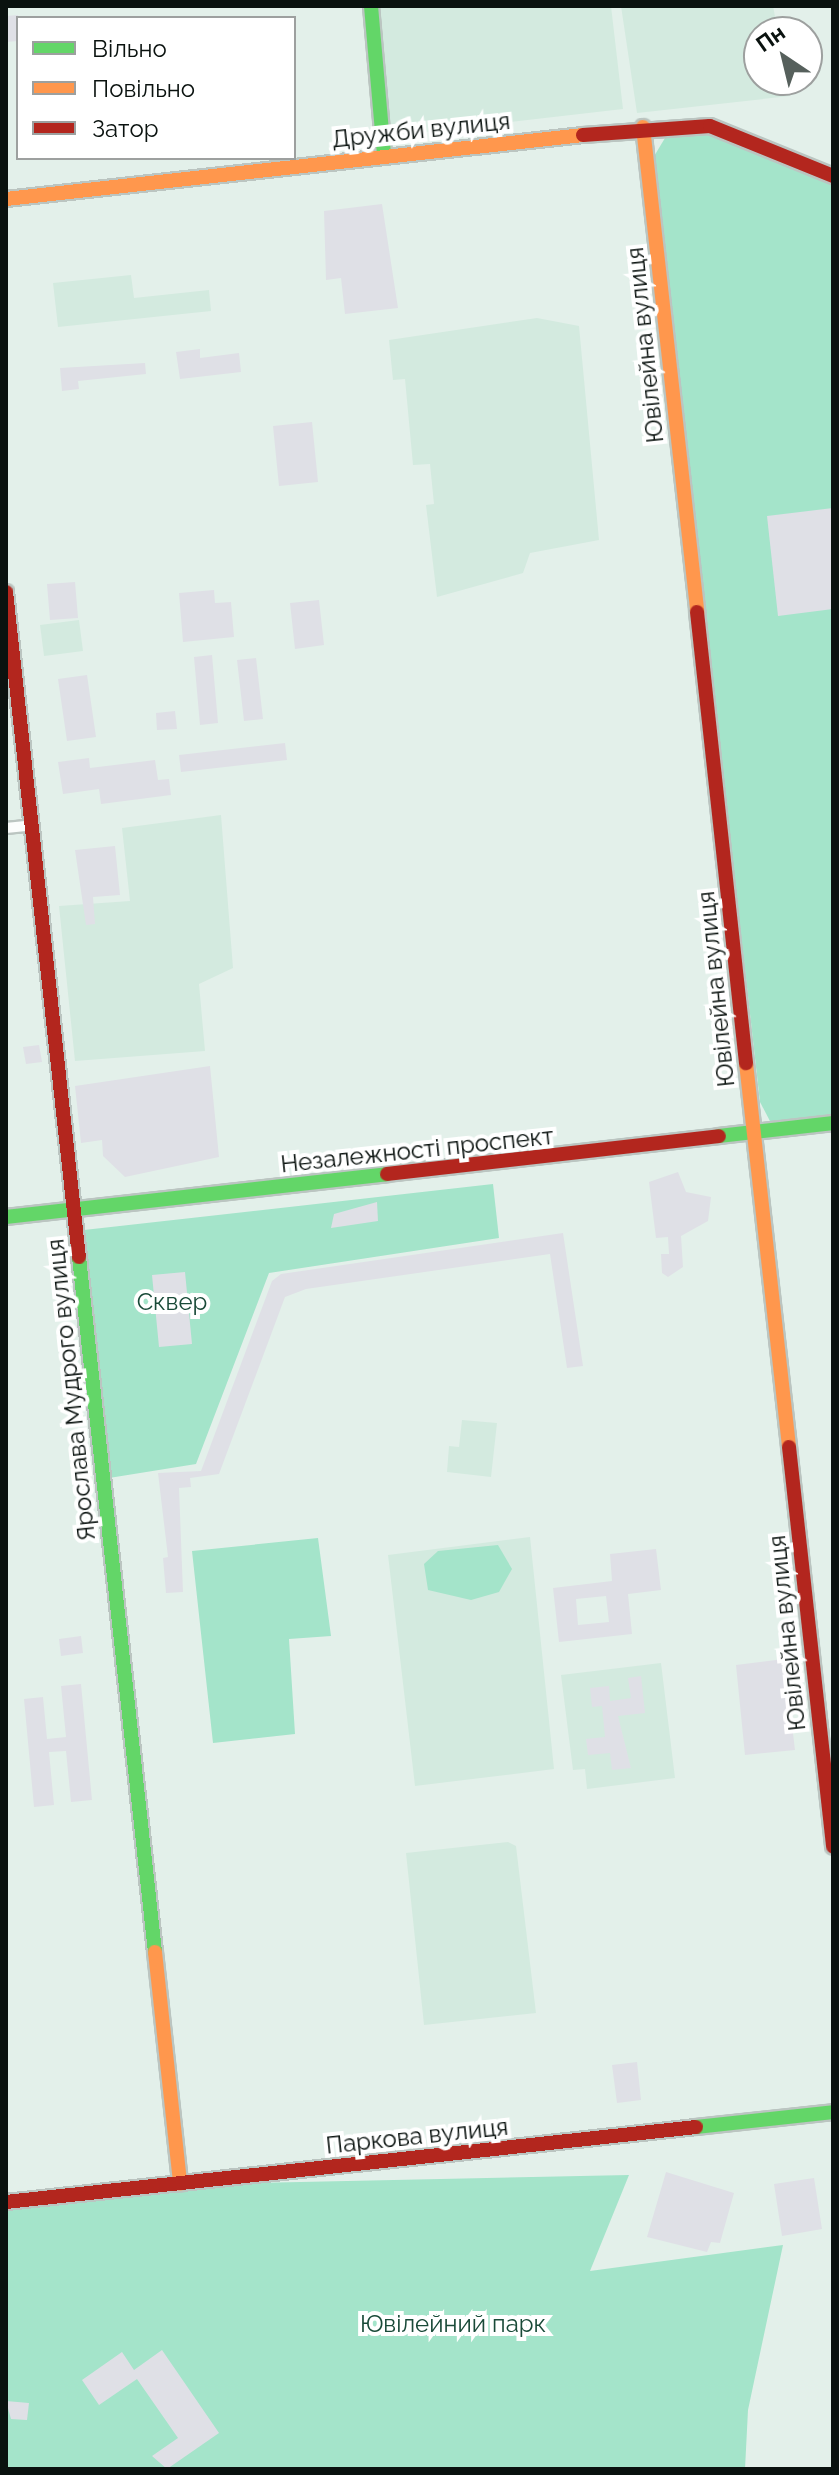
<!DOCTYPE html>
<html>
<head>
<meta charset="utf-8">
<style>
	body { margin:0 }
	#map { position:relative; width:839px; height:2475px; overflow:hidden; background:#e3f0ea; font-family:Raleway,sans-serif }
	div>[style] { position:absolute }
	[style*='--x'] { left:calc(var(--x)*1px); top:calc(var(--y)*1px); width:calc(var(--w)*1px); rotate:calc(var(--a)*1deg) }
	.built>* { inset:0; background:#d3eadf }
	.green>* { inset:0; background:#a4e4ca }
	.stream>* { height:3px; margin:-1.5px; padding:0 1.5px; transform-origin:1.5px; border-radius:1.5px; background:#65c1a1 }
	.building>* { inset:0; background:#dfe0e6 }
	.roads { filter:drop-shadow(2px 0 #bbc5c1) drop-shadow(-2px 0 #bbc5c1) drop-shadow(0 2px #bbc5c1) drop-shadow(0 -2px #bbc5c1) }
	.street>* { height:10px; margin:-5px; padding:0 5px; transform-origin:5px; border-radius:5px; background:#fbfdfc }
	.fast>* { height:14px; margin:-7px; padding:0 7px; transform-origin:7px; border-radius:7px; background:#63d668 }
	.slow>* { height:14px; margin:-7px; padding:0 7px; transform-origin:7px; border-radius:7px; background:#ff974d }
	.jam>* { height:14px; margin:-7px; padding:0 7px; transform-origin:7px; border-radius:7px; background:#b3261e }
	span { translate:-50% -50%; white-space:nowrap; text-align:center; line-height:1.15; -webkit-text-stroke:8px #fff; paint-order:stroke }
	.street-label { font-size:24px; color:#0a120f }
	.park-label { font-size:24px; color:#194a38 }
	.frame { position:absolute; inset:0; border:8px solid #0a120f; pointer-events:none }
	.legend { position:absolute; left:16px; top:16px; width:280px; height:144px; box-sizing:border-box; background:#fff; border:2px solid #9da09f; margin:0; padding:10px 14px; list-style:none; font-size:24px; color:#0a120f }
	.legend li { display:flex; align-items:center; gap:16px; height:40px }
	.legend b { width:40px; border:2px solid #9da09f }
	.north { position:absolute; left:743px; top:16px; width:80px; height:80px; box-sizing:border-box; background:#fff; border:2px solid #9da09f; border-radius:50%; rotate:325deg; font-size:22px; font-weight:700; line-height:32px; text-align:center; color:#0a120f }
	.north::after { content:''; display:block; margin:auto; width:28px; height:36px; background:#56605c; clip-path:polygon(50% 0,100% 100%,50% 72%,0 100%) }
</style>
</head>
<body>
<div id="map">
	<div class="built">
		<div style="clip-path:polygon(375px 6px,611px 6px,623px 109px,382px 137px)"></div>
		<div style="clip-path:polygon(621px 6px,773px 6px,778px 32px,759px 32px,759px 80px,787px 80px,790px 96px,637px 113px)"></div>
		<div style="clip-path:polygon(131px 275px,134px 298px,209px 290px,211px 311px,58px 327px,53px 283px)"></div>
		<div style="clip-path:polygon(537px 318px,579px 326px,599px 540px,530px 553px,523px 573px,437px 597px,426px 505px,434px 504px,430px 464px,413px 465px,405px 379px,393px 380px,389px 340px)"></div>
		<div style="clip-path:polygon(79px 620px,83px 651px,44px 656px,40px 625px)"></div>
		<div style="clip-path:polygon(221px 815px,233px 968px,199px 984px,205px 1051px,75px 1061px,59px 906px,130px 901px,122px 828px)"></div>
		<div style="clip-path:polygon(462px 1420px,497px 1423px,491px 1477px,447px 1472px,449px 1446px,459px 1447px)"></div>
		<div style="clip-path:polygon(530px 1537px,554px 1769px,415px 1786px,388px 1555px)"></div>
		<div style="clip-path:polygon(661px 1663px,675px 1778px,587px 1789px,585px 1769px,573px 1770px,561px 1675px)"></div>
		<div style="clip-path:polygon(508px 1842px,516px 1846px,536px 2013px,424px 2025px,406px 1853px)"></div>
	</div>
	<div class="green">
		<div style="clip-path:polygon(698px 130px,833px 184px,833px 1116px,772px 1125px,760px 1102px,653px 158px,668px 133px)"></div>
		<div style="clip-path:polygon(493px 1184px,499px 1238px,269px 1273px,196px 1464px,109px 1478px,84px 1230px)"></div>
		<div style="clip-path:polygon(318px 1538px,331px 1636px,289px 1639px,295px 1734px,213px 1743px,192px 1551px)"></div>
		<div style="clip-path:polygon(498px 1545px,512px 1569px,499px 1592px,471px 1600px,428px 1590px,424px 1564px,438px 1551px)"></div>
		<div style="clip-path:polygon(629px 2175px,590px 2271px,783px 2245px,748px 2410px,745px 2469px,6px 2469px,6px 2209px,208px 2184px)"></div>
	</div>
	<div class="stream">
		<div style="--x:534;--y:2469;--w:2;--a:-27"></div>
	</div>
	<div class="building">
		<div style="clip-path:polygon(18px 15px,18px 41px,6px 42px,6px 16px)"></div>
		<div style="clip-path:polygon(382px 204px,398px 308px,345px 314px,341px 278px,326px 280px,324px 211px)"></div>
		<div style="clip-path:polygon(200px 349px,200px 358px,239px 353px,241px 372px,180px 379px,176px 352px)"></div>
		<div style="clip-path:polygon(145px 363px,146px 374px,78px 381px,79px 389px,62px 391px,60px 368px)"></div>
		<div style="clip-path:polygon(312px 422px,318px 482px,279px 486px,273px 426px)"></div>
		<div style="clip-path:polygon(833px 508px,833px 609px,778px 616px,767px 516px)"></div>
		<div style="clip-path:polygon(75px 582px,78px 618px,50px 620px,47px 584px)"></div>
		<div style="clip-path:polygon(214px 590px,215px 603px,231px 602px,234px 637px,183px 642px,179px 593px)"></div>
		<div style="clip-path:polygon(319px 600px,324px 645px,295px 649px,290px 603px)"></div>
		<div style="clip-path:polygon(212px 655px,218px 723px,200px 725px,194px 657px)"></div>
		<div style="clip-path:polygon(256px 658px,263px 719px,244px 721px,237px 660px)"></div>
		<div style="clip-path:polygon(87px 675px,96px 737px,67px 741px,58px 679px)"></div>
		<div style="clip-path:polygon(175px 711px,177px 729px,157px 730px,156px 713px)"></div>
		<div style="clip-path:polygon(285px 743px,287px 760px,181px 772px,179px 755px)"></div>
		<div style="clip-path:polygon(89px 758px,90px 768px,155px 760px,158px 780px,169px 779px,171px 795px,101px 804px,99px 789px,63px 794px,58px 762px)"></div>
		<div style="clip-path:polygon(115px 846px,120px 895px,93px 897px,95px 924px,86px 925px,75px 850px)"></div>
		<div style="clip-path:polygon(39px 1045px,42px 1062px,26px 1064px,23px 1047px)"></div>
		<div style="clip-path:polygon(210px 1066px,219px 1157px,125px 1177px,103px 1156px,102px 1140px,81px 1143px,75px 1086px)"></div>
		<div style="clip-path:polygon(678px 1172px,686px 1192px,711px 1197px,708px 1221px,681px 1236px,683px 1267px,668px 1277px,662px 1273px,661px 1254px,669px 1254px,668px 1237px,656px 1238px,649px 1182px)"></div>
		<div style="clip-path:polygon(377px 1202px,378px 1221px,331px 1228px,334px 1214px)"></div>
		<div style="clip-path:polygon(563px 1233px,583px 1366px,567px 1368px,550px 1254px,306px 1289px,285px 1297px,219px 1474px,190px 1478px,191px 1487px,179px 1488px,183px 1592px,166px 1593px,163px 1558px,168px 1557px,158px 1473px,201px 1471px,272px 1281px,281px 1274px)"></div>
		<div style="clip-path:polygon(185px 1272px,192px 1344px,159px 1347px,152px 1275px)"></div>
		<div style="clip-path:polygon(evenodd,656px 1549px,661px 1590px,628px 1594px,632px 1634px,559px 1642px,553px 1588px,612px 1581px,610px 1554px,656px 1549px,606px 1596px,609px 1622px,578px 1625px,576px 1599px,606px 1596px)"></div>
		<div style="clip-path:polygon(81px 1636px,83px 1653px,61px 1656px,59px 1639px)"></div>
		<div style="clip-path:polygon(784px 1659px,795px 1750px,745px 1755px,736px 1665px)"></div>
		<div style="clip-path:polygon(641px 1676px,645px 1713px,618px 1716px,631px 1768px,612px 1770px,610px 1753px,588px 1755px,586px 1739px,605px 1737px,602px 1706px,592px 1707px,590px 1688px,609px 1686px,610px 1701px,631px 1698px,628px 1678px)"></div>
		<div style="clip-path:polygon(81px 1684px,92px 1800px,71px 1802px,66px 1751px,49px 1752px,54px 1805px,34px 1807px,24px 1699px,43px 1697px,47px 1739px,66px 1737px,61px 1686px)"></div>
		<div style="clip-path:polygon(637px 2062px,641px 2100px,617px 2103px,612px 2065px)"></div>
		<div style="clip-path:polygon(666px 2172px,734px 2193px,720px 2243px,711px 2242px,707px 2252px,647px 2237px)"></div>
		<div style="clip-path:polygon(814px 2178px,822px 2229px,782px 2236px,774px 2184px)"></div>
		<div style="clip-path:polygon(162px 2350px,219px 2433px,167px 2469px,152px 2456px,178px 2438px,137px 2379px,99px 2405px,82px 2380px,122px 2352px,134px 2370px)"></div>
		<div style="clip-path:polygon(6px 2401px,29px 2403px,27px 2420px,11px 2419px)"></div>
	</div>
	<div class="roads">
		<div class="street">
			<div style="--x:6;--y:828;--w:27;--a:-6"></div>
		</div>
		<div class="fast">
			<div style="--x:371;--y:6;--w:151;--a:85"></div>
			<div style="--x:719;--y:1136;--w:115;--a:-6.5"></div>
			<div style="--x:6;--y:1217;--w:383;--a:-6.4"></div>
			<div style="--x:79;--y:1257;--w:699;--a:83.76"></div>
			<div style="--x:696;--y:2127;--w:138;--a:-6.2"></div>
		</div>
		<div class="slow">
			<div style="--x:643;--y:127;--w:488;--a:83.6"></div>
			<div style="--x:6;--y:199;--w:581;--a:-6.33"></div>
			<div style="--x:746;--y:1063;--w:386;--a:83.6"></div>
			<div style="--x:155;--y:1952;--w:233;--a:83.8"></div>
		</div>
		<div class="jam">
			<div style="--x:583;--y:135;--w:127;--a:-4.1"></div>
			<div style="--x:710;--y:126;--w:133;--a:22.1"></div>
			<div style="--x:6;--y:592;--w:669;--a:83.74"></div>
			<div style="--x:697;--y:612;--w:454;--a:83.8"></div>
			<div style="--x:387;--y:1174;--w:334;--a:-6.5"></div>
			<div style="--x:789;--y:1447;--w:402;--a:83.7"></div>
			<div style="--x:6;--y:2202;--w:694;--a:-6.2"></div>
		</div>
	</div>
	<div class="street-label">
		<span style="left:421px;top:130px;rotate:-6deg">Дружби вулиця</span>
		<span style="left:645px;top:345px;rotate:-96deg">Ювілейна вулиця</span>
		<span style="left:716px;top:989px;rotate:-96deg">Ювілейна вулиця</span>
		<span style="left:417px;top:1150px;rotate:-6deg">Незалежності проспект</span>
		<span style="left:71px;top:1390px;rotate:-96deg">Ярослава Мудрого вулиця</span>
		<span style="left:787px;top:1633px;rotate:-96deg">Ювілейна вулиця</span>
		<span style="left:417px;top:2136px;rotate:-6deg">Паркова вулиця</span>
	</div>
	<div class="park-label">
		<span style="left:172px;top:1302px">Сквер</span>
		<span style="left:453px;top:2324px">Ювілейний парк</span>
	</div>
	<div class="frame"></div>
	<ul class="legend">
	<li><b style="height:10px;background:#63d668"></b>Вільно</li>
	<li><b style="height:10px;background:#ff974d"></b>Повільно</li>
	<li><b style="height:10px;background:#b3261e"></b>Затор</li>
	</ul>
	<div class="north">Пн</div>
</div>
</body>
</html>
